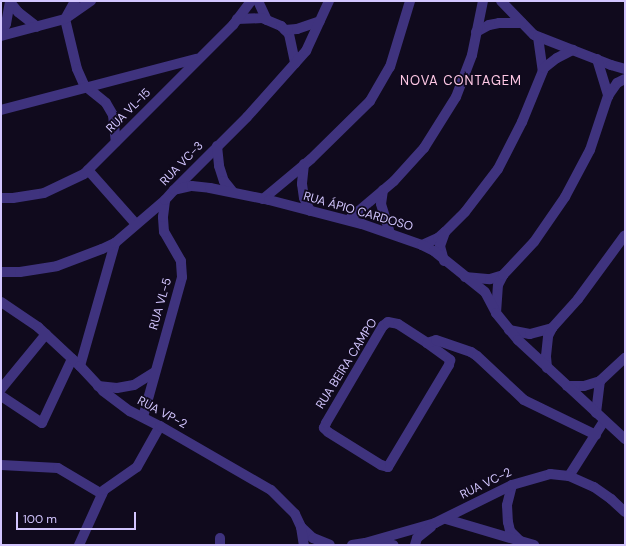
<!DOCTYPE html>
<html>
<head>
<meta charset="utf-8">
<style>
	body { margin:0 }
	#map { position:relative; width:626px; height:546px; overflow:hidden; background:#100a1d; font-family:"DM Sans",sans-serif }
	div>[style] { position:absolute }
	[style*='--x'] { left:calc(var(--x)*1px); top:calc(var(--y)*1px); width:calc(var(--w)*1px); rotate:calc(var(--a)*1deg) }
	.minor>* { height:10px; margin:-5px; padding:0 5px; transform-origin:5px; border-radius:5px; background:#3f337e }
	.tertiary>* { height:10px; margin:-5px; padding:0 5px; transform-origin:5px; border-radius:5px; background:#3f337e }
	span { translate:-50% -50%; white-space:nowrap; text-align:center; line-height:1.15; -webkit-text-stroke:3.5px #100a1d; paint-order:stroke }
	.street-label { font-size:12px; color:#d3c6ff }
	.neighbourhood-label { font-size:13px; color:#ffc8e5; letter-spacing:1px }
	.frame { position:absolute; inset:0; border:2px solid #d3c6ff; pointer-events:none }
	.scale { position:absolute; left:16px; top:512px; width:120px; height:18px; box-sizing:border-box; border:2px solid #d3c6ff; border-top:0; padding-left:5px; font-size:12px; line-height:14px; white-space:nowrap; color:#d3c6ff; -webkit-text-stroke:3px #100a1d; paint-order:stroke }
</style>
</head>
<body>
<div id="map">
	<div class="minor">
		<div style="--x:75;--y:1;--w:21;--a:119"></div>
		<div style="--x:65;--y:19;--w:51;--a:76.5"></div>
		<div style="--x:77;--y:69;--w:17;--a:66"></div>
		<div style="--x:84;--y:85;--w:28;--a:39"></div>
		<div style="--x:106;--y:103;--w:14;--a:60"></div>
		<div style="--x:113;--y:115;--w:27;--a:84"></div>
		<div style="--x:258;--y:1;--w:21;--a:65"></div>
		<div style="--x:501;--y:1;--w:47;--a:45.9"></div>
		<div style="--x:534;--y:35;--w:83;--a:21.3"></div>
		<div style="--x:611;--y:65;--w:15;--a:16"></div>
		<div style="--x:10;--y:2;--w:13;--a:51"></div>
		<div style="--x:18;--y:12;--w:24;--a:38"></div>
		<div style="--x:237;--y:19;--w:25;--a:-2"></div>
		<div style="--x:262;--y:18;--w:21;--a:23"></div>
		<div style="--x:281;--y:26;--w:11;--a:45"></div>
		<div style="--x:289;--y:34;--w:30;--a:78"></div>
		<div style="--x:285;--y:30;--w:12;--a:-5"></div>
		<div style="--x:297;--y:29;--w:24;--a:-19"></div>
		<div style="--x:1;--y:32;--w:9;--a:-58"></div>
		<div style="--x:6;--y:24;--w:23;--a:-80"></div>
		<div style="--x:476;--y:32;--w:15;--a:-28"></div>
		<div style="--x:489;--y:25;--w:10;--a:-11"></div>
		<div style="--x:499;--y:23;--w:23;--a:0"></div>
		<div style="--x:1;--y:36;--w:66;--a:-14.9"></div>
		<div style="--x:65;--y:19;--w:32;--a:-35"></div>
		<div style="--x:538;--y:37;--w:34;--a:82"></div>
		<div style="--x:597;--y:59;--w:39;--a:73"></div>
		<div style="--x:1;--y:110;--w:202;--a:-14.7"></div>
		<div style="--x:304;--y:164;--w:20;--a:96"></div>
		<div style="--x:302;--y:184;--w:14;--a:82"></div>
		<div style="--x:304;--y:198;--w:14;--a:65"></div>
		<div style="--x:88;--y:170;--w:72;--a:48.4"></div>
		<div style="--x:174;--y:190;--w:103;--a:-45"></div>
		<div style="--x:247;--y:117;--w:89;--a:-48.2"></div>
		<div style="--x:306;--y:51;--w:55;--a:-65.3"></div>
		<div style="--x:383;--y:190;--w:14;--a:98"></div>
		<div style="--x:381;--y:204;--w:30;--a:73"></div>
		<div style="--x:1;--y:198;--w:12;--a:0"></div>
		<div style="--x:13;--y:198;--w:31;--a:-9"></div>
		<div style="--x:44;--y:193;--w:44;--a:-25.4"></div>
		<div style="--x:84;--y:174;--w:211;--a:-45"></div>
		<div style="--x:233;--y:25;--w:30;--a:-53"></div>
		<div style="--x:263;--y:199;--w:62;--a:-39.8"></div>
		<div style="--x:311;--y:159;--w:83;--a:-44.5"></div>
		<div style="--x:370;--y:101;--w:39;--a:-60"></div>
		<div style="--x:390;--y:67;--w:69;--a:-73.1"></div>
		<div style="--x:348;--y:220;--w:60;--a:-40.3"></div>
		<div style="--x:394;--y:181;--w:45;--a:-47.7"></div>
		<div style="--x:424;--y:148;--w:60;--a:-57.9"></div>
		<div style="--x:456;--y:97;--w:45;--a:-69.1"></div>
		<div style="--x:472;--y:55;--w:55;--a:-78.5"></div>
		<div style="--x:422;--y:245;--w:17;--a:-24"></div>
		<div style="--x:438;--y:238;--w:9;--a:-41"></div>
		<div style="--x:445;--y:232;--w:28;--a:-45"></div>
		<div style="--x:465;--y:212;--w:54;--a:-52.5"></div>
		<div style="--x:498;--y:169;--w:53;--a:-62.9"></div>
		<div style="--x:522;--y:122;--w:58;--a:-67.8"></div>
		<div style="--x:544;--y:68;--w:16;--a:-38"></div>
		<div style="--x:557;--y:58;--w:18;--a:-27"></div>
		<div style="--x:444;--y:261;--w:16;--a:-105"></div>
		<div style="--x:440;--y:246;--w:15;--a:-70"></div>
		<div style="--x:465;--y:277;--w:25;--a:5"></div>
		<div style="--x:490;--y:279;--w:14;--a:-17"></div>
		<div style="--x:496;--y:313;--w:28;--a:-86"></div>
		<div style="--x:498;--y:285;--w:11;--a:-63"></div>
		<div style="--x:503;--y:275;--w:45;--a:-46.8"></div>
		<div style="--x:534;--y:242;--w:55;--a:-55.4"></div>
		<div style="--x:565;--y:197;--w:53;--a:-62"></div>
		<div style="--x:590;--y:150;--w:57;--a:-71.6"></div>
		<div style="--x:608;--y:96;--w:16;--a:-55"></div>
		<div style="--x:617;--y:83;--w:9;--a:-27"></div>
		<div style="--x:509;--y:330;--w:21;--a:11"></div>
		<div style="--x:530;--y:334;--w:23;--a:-15"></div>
		<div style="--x:552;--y:328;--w:39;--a:-48"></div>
		<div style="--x:578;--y:299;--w:79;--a:-53.7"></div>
		<div style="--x:427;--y:343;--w:29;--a:36"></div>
		<div style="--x:450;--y:360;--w:5;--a:101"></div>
		<div style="--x:449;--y:365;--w:119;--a:120.9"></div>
		<div style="--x:388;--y:467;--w:7;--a:-164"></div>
		<div style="--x:381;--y:465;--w:62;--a:-148.1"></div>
		<div style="--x:328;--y:432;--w:6;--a:-135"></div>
		<div style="--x:324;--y:428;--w:5;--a:-68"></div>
		<div style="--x:326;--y:423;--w:113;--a:-59.6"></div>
		<div style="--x:383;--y:326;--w:6;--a:-39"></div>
		<div style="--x:388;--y:322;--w:10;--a:11"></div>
		<div style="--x:398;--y:324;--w:35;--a:33"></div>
		<div style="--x:427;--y:343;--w:9;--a:-18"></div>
		<div style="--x:436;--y:340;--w:37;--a:19"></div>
		<div style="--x:471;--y:352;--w:7;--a:34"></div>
		<div style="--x:477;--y:356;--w:64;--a:43.1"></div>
		<div style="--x:524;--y:400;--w:80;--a:25.9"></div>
		<div style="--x:80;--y:366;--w:128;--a:-74.1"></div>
		<div style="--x:547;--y:368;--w:12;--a:-95"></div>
		<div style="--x:546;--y:356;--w:20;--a:-84"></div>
		<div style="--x:548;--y:336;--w:9;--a:-63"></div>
		<div style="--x:98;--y:386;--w:19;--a:6"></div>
		<div style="--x:117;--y:388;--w:17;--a:-10"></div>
		<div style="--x:134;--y:385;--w:25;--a:-32"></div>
		<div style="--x:567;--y:386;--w:17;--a:0"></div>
		<div style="--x:584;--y:386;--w:17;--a:-17"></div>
		<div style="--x:600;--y:381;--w:34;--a:-43"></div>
		<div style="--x:1;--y:389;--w:71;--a:-50.7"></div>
		<div style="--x:1;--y:396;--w:49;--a:33.4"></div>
		<div style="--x:42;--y:423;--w:71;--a:-64.9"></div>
		<div style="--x:596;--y:413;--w:32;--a:-83"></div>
		<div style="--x:143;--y:417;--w:145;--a:-74.4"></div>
		<div style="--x:182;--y:277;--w:16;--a:-94"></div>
		<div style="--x:181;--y:261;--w:34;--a:-120"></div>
		<div style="--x:164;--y:232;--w:15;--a:-94"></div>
		<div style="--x:163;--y:217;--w:17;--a:-83"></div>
		<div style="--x:1;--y:465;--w:57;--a:3"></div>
		<div style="--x:58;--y:468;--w:51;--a:30.6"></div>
		<div style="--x:569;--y:476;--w:65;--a:-57.5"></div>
		<div style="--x:512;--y:485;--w:21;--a:104"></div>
		<div style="--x:507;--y:505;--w:17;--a:87"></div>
		<div style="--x:508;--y:522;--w:9;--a:77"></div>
		<div style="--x:510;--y:531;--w:14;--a:45"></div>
		<div style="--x:446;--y:519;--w:92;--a:16.5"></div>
		<div style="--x:301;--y:527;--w:16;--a:43"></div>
		<div style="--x:313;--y:538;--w:18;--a:22"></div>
		<div style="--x:220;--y:538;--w:7;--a:90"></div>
		<div style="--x:376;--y:541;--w:18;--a:13"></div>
		<div style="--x:79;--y:545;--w:60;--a:-65.6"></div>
		<div style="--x:104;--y:490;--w:40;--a:-34.9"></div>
		<div style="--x:137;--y:467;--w:47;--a:-60.7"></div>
		<div style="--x:352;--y:545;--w:13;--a:-9"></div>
		<div style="--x:365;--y:543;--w:73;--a:-15.9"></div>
		<div style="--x:435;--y:523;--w:86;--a:-26.3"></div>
		<div style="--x:512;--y:485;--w:40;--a:-16"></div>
		<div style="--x:550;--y:474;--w:19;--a:6"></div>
		<div style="--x:569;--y:476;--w:27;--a:24"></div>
		<div style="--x:594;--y:487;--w:21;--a:35"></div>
		<div style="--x:611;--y:499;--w:19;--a:43"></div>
		<div style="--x:415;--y:545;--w:7;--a:-74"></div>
		<div style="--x:417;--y:538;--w:18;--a:-38"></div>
	</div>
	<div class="tertiary">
		<div style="--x:217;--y:146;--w:20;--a:84"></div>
		<div style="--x:219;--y:166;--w:16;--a:72"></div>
		<div style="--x:224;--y:181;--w:14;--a:51"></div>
		<div style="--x:1;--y:272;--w:19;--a:0"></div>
		<div style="--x:20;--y:272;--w:37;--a:-9"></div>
		<div style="--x:57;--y:266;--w:48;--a:-20.7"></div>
		<div style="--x:102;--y:249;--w:14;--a:-25"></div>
		<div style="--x:115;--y:243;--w:66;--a:-40.7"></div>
		<div style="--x:165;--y:200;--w:13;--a:-48"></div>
		<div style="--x:174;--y:190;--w:18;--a:-13"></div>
		<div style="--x:192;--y:186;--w:18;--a:6"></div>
		<div style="--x:210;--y:188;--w:60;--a:11.5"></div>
		<div style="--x:269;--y:200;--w:96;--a:14.5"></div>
		<div style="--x:362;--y:224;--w:64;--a:19.3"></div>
		<div style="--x:422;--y:245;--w:13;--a:27"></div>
		<div style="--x:434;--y:251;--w:65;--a:38.8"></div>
		<div style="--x:485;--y:292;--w:24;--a:62"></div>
		<div style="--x:496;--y:313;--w:35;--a:51"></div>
		<div style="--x:518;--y:340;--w:146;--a:42.8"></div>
		<div style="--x:1;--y:302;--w:45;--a:34"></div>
		<div style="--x:38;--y:327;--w:57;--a:42.9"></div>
		<div style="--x:80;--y:366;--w:34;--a:47"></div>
		<div style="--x:103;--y:391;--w:34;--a:37"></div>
		<div style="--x:130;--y:411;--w:34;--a:27"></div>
		<div style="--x:160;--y:426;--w:128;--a:30"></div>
		<div style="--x:271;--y:490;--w:34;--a:45"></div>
		<div style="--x:295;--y:514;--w:14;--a:65"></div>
		<div style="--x:301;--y:527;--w:18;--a:81"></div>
	</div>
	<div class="street-label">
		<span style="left:129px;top:111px;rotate:-45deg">RUA VL-15</span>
		<span style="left:182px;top:164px;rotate:-46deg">RUA VC-3</span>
		<span style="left:358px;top:212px;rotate:16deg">RUA ÁPIO CARDOSO</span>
		<span style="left:161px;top:304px;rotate:-74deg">RUA VL-5</span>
		<span style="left:347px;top:364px;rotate:-58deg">RUA BEIRA CAMPO</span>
		<span style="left:162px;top:413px;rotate:28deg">RUA VP-2</span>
		<span style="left:486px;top:484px;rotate:-26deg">RUA VC-2</span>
	</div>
	<div class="neighbourhood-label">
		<span style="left:461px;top:81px">NOVA CONTAGEM</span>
	</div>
	<div class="frame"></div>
	<div class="scale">100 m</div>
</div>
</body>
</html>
